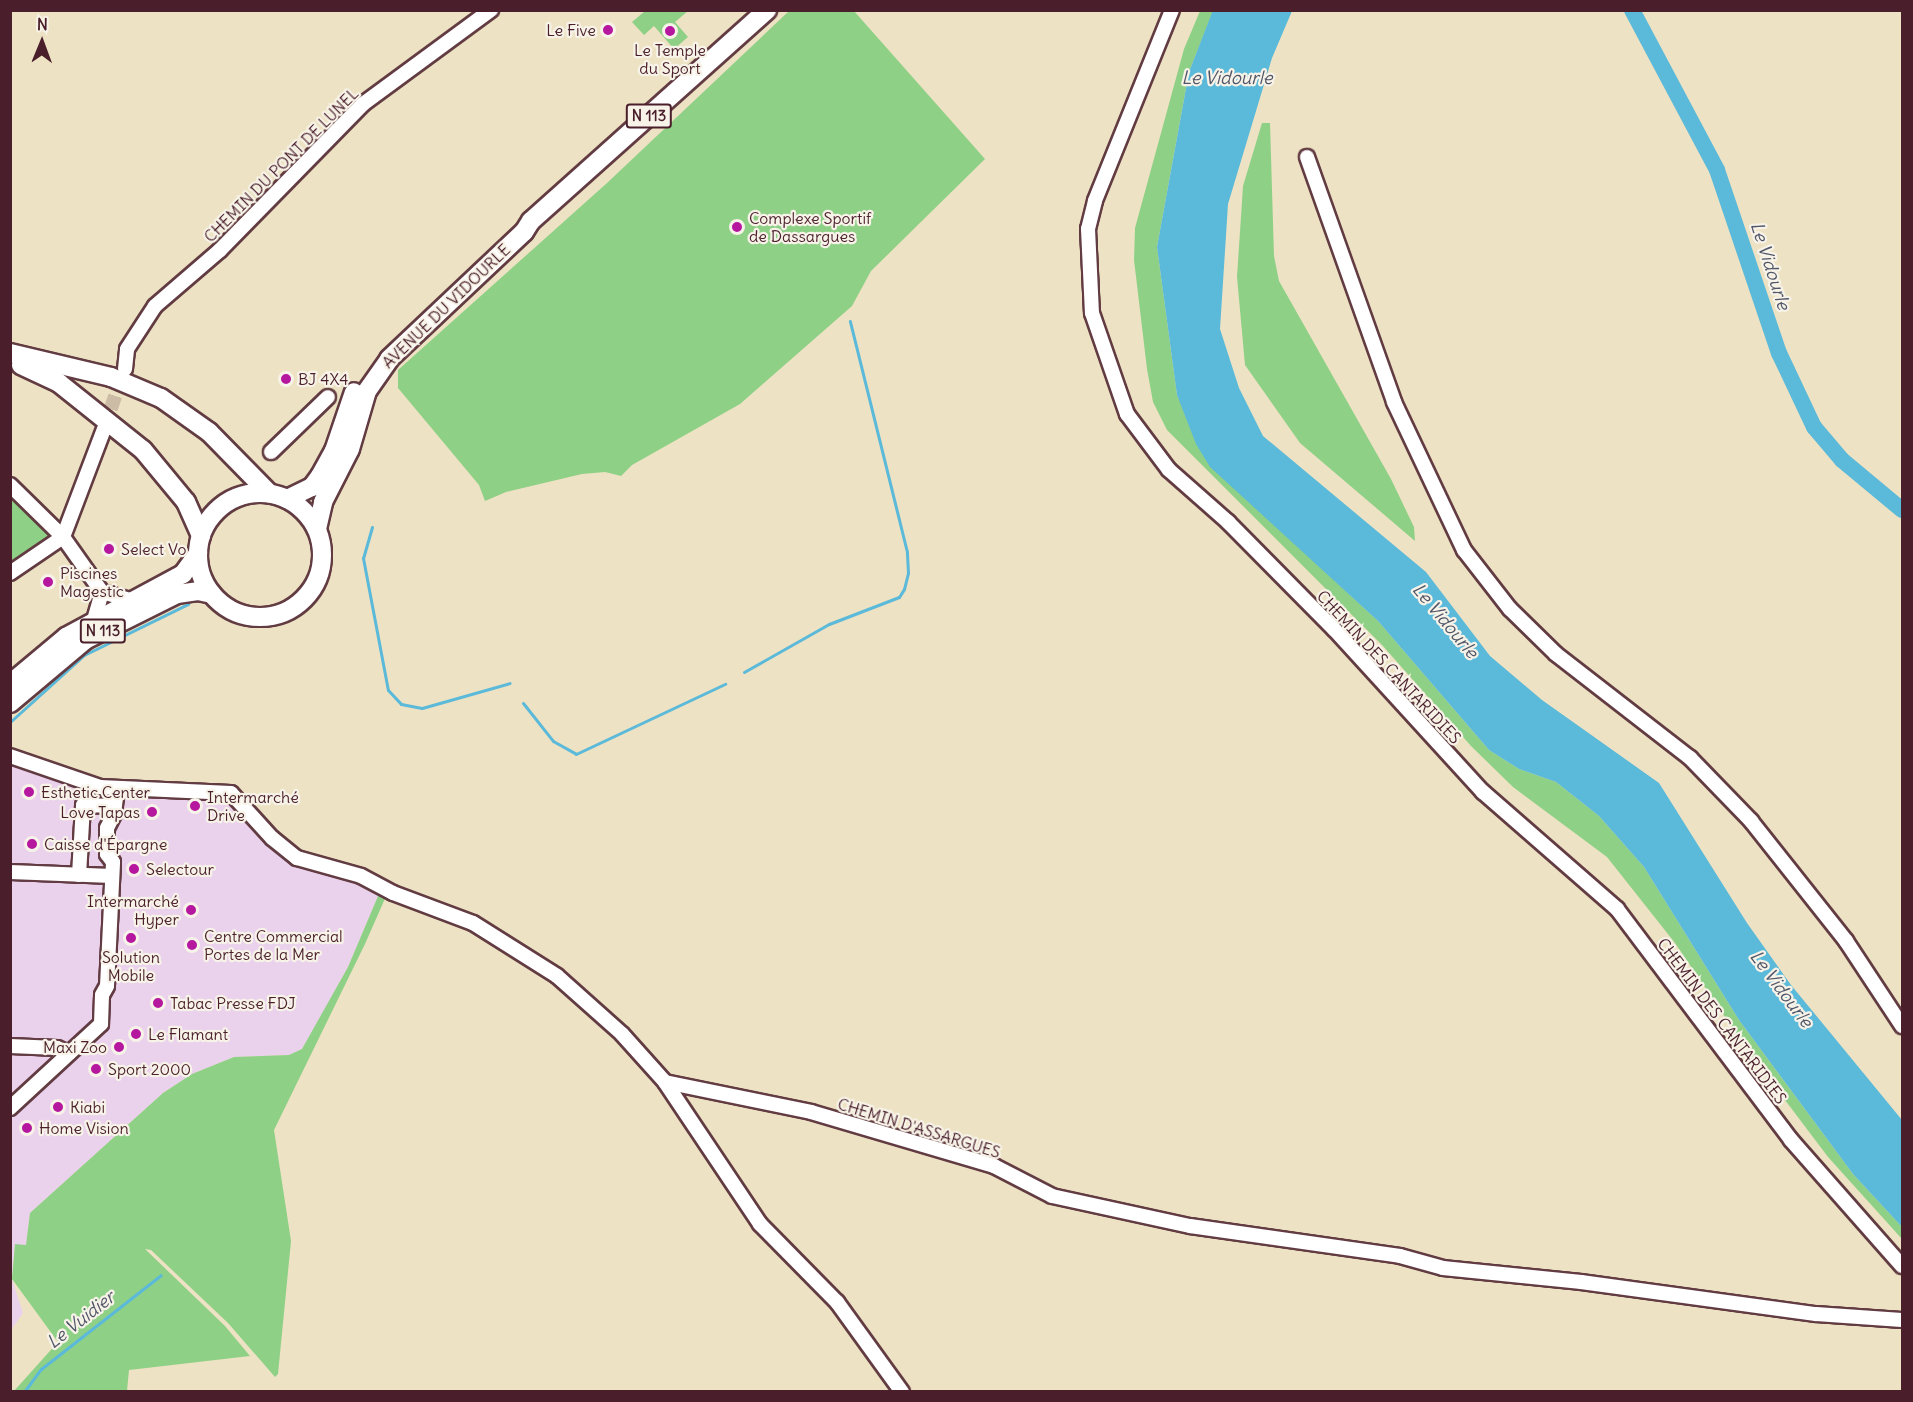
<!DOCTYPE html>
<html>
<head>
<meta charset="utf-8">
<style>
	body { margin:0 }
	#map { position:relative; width:1913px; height:1402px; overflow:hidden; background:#ede2c3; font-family:Delius,sans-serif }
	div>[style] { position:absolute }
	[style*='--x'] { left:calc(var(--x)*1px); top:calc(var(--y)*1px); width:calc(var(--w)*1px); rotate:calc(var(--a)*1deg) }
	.built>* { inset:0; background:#ead1ec }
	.green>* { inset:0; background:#8fd087 }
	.water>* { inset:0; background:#5bb9d9 }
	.stream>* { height:3px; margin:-1.5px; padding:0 1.5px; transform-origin:1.5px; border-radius:1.5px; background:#5bb9d9 }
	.river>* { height:16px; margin:-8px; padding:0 8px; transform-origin:8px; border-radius:8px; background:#5bb9d9 }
	.minor-tunnel>* { height:14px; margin-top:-7px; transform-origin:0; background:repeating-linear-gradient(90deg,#ccbba5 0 14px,transparent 0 21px) }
	.roads { filter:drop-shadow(2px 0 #623c42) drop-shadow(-2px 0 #623c42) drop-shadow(0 2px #623c42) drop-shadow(0 -2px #623c42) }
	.minor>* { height:14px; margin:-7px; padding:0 7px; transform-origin:7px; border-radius:7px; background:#fff }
	.major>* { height:18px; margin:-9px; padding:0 9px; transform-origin:9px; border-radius:9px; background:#fff }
	.major>.ring { margin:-9px; padding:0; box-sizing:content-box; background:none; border:18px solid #fff; border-radius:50% }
	.dots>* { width:16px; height:16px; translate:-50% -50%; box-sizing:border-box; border:3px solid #f7f3e8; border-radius:50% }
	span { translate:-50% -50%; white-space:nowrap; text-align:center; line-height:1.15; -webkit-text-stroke:4.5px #f7f3e8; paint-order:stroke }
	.shield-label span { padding:2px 4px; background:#f7f3e8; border:2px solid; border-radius:4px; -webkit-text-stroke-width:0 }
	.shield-label { font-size:15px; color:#4a1f2b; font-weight:700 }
	.poi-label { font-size:16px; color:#4a1f2b }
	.right { translate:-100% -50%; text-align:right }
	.left { translate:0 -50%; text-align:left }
	.street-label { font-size:16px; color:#4a1f2b }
	.water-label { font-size:18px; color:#505568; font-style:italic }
	.frame { position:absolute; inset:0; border:12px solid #4a1f2b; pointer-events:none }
	.north { position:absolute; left:12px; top:12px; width:60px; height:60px; -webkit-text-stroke:4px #f7f3e8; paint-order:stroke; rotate:1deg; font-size:16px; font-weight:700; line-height:24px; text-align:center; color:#4a1f2b }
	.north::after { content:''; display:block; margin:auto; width:21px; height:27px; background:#4a1f2b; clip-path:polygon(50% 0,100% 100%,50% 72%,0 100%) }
</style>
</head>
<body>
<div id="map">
	<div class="built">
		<div style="clip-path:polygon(11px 756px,111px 782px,234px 785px,291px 849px,317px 860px,359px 868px,381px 889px,348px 967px,302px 1049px,289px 1055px,234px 1057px,192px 1074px,163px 1093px,30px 1213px,26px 1245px,15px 1245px,12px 1279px,23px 1313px,11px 1330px)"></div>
	</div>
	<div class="green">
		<div style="clip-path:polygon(645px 11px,688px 11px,675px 22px,688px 37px,674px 49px,654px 26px,644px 35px,632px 22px)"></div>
		<div style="clip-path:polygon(789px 11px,854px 11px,985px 159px,871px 271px,852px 306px,740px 404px,632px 465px,621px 476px,605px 472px,582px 474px,506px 492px,485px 501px,479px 485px,398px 388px,398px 370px,607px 183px)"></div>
		<div style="clip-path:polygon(1200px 11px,1213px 11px,1189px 72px,1157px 247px,1177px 395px,1210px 465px,1378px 621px,1489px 750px,1519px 769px,1556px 782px,1599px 816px,1644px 867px,1739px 1020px,1853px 1174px,1902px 1227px,1902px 1239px,1828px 1157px,1748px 1051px,1675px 943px,1607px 857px,1513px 787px,1471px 746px,1383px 646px,1167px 430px,1153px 402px,1147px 369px,1134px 260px,1135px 228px,1184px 49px)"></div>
		<div style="clip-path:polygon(1262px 123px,1270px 123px,1274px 256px,1279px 281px,1391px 479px,1414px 527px,1415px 541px,1300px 443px,1245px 365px,1237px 277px,1243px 186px)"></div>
		<div style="clip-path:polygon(11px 488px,48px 529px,49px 542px,11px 567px)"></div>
		<div style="clip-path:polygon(381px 889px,387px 894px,365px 944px,274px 1130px,291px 1241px,278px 1374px,275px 1377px,228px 1323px,151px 1250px,145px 1249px,225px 1326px,250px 1356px,129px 1370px,127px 1391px,14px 1391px,58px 1342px,12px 1279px,15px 1244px,26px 1245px,30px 1213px,163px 1093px,192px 1074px,234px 1057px,289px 1055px,302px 1049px,348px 967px)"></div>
	</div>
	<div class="water">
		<div style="clip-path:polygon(1213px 10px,1292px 11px,1272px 58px,1228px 204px,1220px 329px,1239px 388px,1263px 436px,1426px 572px,1490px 656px,1542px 700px,1659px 783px,1747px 923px,1791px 985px,1902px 1120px,1902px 1227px,1853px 1174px,1739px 1020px,1644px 867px,1599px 816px,1556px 782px,1519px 769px,1489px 750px,1378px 621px,1210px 467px,1196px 444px,1177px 395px,1157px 247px,1189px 72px)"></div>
	</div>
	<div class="stream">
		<div style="--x:372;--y:527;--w:32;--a:106"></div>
		<div style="--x:363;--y:558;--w:134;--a:79.3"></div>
		<div style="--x:388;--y:690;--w:19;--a:47"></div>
		<div style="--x:401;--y:704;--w:21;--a:11"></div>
		<div style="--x:422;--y:708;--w:91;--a:-15.9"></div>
		<div style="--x:744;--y:672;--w:98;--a:-29.5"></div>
		<div style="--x:829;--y:624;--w:75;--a:-21.1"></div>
		<div style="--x:899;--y:597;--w:9;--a:-58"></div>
		<div style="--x:904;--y:589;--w:16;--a:-76"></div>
		<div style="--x:908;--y:573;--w:21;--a:-93"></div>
		<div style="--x:907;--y:552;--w:238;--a:-103.9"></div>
		<div style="--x:523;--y:703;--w:48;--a:51.7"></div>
		<div style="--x:553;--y:741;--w:26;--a:29"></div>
		<div style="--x:576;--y:754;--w:165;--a:-25.2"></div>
		<div style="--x:10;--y:722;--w:100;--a:-42.2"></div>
		<div style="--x:84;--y:655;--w:116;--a:-26.1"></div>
		<div style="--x:24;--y:1392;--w:29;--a:-54"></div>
		<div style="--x:41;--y:1369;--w:152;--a:-38.1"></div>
	</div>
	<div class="river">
		<div style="--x:1632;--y:10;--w:181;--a:62"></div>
		<div style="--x:1717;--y:170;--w:193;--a:71.3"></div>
		<div style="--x:1779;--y:353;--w:82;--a:64.7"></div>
		<div style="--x:1814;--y:427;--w:43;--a:49.7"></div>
		<div style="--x:1842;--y:460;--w:78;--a:39.8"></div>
	</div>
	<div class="minor-tunnel">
		<div style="--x:104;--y:429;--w:59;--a:-71.3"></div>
	</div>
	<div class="roads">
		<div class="minor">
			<div style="--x:1172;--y:10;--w:206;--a:112"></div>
			<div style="--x:1095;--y:201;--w:29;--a:104"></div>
			<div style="--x:1088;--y:229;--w:84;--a:87.3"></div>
			<div style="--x:1092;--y:313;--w:107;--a:70.9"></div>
			<div style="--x:1127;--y:414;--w:70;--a:53.1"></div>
			<div style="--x:1169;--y:470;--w:79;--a:41.4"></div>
			<div style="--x:1228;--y:522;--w:151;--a:45.3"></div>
			<div style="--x:1334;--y:629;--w:221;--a:47.6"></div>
			<div style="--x:1483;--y:792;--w:178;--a:41.1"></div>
			<div style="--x:1617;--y:909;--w:289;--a:53"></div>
			<div style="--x:1791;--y:1140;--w:168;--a:48.6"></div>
			<div style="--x:1307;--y:157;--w:260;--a:70.4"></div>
			<div style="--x:1394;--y:402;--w:164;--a:64.7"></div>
			<div style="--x:1464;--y:550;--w:75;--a:52.1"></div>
			<div style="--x:1510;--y:609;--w:64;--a:44.4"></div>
			<div style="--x:1556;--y:654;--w:170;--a:37.8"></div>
			<div style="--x:1690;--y:758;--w:88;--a:45.9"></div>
			<div style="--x:1751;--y:821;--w:153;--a:51.6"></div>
			<div style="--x:1846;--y:941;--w:102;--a:56.6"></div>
			<div style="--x:125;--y:369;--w:20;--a:-84"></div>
			<div style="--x:127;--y:349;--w:51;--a:-56.9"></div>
			<div style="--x:155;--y:306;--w:86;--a:-40.7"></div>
			<div style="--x:220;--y:250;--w:204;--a:-45.6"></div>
			<div style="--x:363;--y:104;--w:159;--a:-36.3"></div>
			<div style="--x:271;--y:452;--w:79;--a:-44"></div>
			<div style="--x:10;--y:485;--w:74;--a:44.5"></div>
			<div style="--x:63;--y:537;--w:67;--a:54.7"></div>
			<div style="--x:102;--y:592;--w:32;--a:16"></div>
			<div style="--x:63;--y:537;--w:116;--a:-69.2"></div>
			<div style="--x:10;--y:573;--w:64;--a:-34.2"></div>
			<div style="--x:94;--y:620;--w:29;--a:-74"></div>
			<div style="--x:10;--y:756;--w:95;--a:19"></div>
			<div style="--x:100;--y:787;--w:131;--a:2.6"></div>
			<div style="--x:231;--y:793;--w:61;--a:47.7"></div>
			<div style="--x:272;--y:838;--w:32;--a:39"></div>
			<div style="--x:297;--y:858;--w:66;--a:15.7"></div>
			<div style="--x:361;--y:876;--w:36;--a:28"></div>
			<div style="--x:393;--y:893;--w:85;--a:20.6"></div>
			<div style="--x:473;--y:923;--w:99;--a:32.2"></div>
			<div style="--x:557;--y:976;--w:87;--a:41.7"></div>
			<div style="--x:622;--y:1034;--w:64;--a:48.1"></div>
			<div style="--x:665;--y:1082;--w:171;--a:56.2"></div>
			<div style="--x:760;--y:1224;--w:110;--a:45.4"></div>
			<div style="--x:837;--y:1302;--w:111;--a:54.2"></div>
			<div style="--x:10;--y:872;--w:102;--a:2.2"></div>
			<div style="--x:79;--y:875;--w:70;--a:-86.7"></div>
			<div style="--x:83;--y:805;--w:31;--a:2"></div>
			<div style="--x:10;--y:1046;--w:47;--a:2.4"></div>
			<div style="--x:57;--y:1048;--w:13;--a:23"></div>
			<div style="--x:665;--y:1082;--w:149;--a:11.6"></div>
			<div style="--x:811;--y:1112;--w:191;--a:16.4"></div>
			<div style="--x:994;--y:1166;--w:65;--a:27.3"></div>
			<div style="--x:1052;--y:1196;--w:141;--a:12.3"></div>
			<div style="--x:1190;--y:1226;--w:212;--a:8.1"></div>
			<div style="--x:1400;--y:1256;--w:45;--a:15.6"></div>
			<div style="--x:1443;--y:1268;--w:139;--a:5.8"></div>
			<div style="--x:1581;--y:1282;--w:237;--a:7.8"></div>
			<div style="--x:1816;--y:1314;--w:86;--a:4"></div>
			<div style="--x:10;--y:1108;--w:124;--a:-42.7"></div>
			<div style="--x:101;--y:1024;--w:29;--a:-88"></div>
			<div style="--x:102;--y:995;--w:10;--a:-61"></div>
			<div style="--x:107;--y:986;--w:124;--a:-87.2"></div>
			<div style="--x:113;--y:862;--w:10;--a:-127"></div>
			<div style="--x:107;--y:854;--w:26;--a:-90"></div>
			<div style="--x:107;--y:828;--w:16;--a:-63"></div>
			<div style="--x:114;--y:814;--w:24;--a:-83"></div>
		</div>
		<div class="major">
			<div style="--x:10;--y:353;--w:104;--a:13.4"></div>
			<div style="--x:111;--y:377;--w:54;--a:22.8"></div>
			<div style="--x:161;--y:398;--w:59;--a:35.3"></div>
			<div style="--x:209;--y:432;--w:86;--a:45.5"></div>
			<div style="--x:21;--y:365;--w:42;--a:25.3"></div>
			<div style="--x:59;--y:383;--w:107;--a:38.6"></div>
			<div style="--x:143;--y:450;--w:67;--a:50.4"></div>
			<div style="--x:186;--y:502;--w:37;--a:66"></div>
			<div class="ring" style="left:198px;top:493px;width:106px;height:106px"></div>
			<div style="--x:287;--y:499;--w:28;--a:-26"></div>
			<div style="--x:312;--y:487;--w:14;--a:-54"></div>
			<div style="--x:320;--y:476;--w:29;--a:-61"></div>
			<div style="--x:334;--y:451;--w:62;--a:-71.3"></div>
			<div style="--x:317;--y:529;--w:28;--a:-77"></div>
			<div style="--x:323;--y:502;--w:59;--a:-63"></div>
			<div style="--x:350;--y:449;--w:60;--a:-73.7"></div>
			<div style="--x:367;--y:391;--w:39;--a:-55"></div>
			<div style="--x:389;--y:359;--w:185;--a:-43.3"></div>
			<div style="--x:524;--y:232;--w:13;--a:-58"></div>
			<div style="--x:531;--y:221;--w:317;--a:-41.8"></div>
			<div style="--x:10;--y:684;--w:73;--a:-40"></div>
			<div style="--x:66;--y:637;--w:133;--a:-28.3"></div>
			<div style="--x:183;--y:574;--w:26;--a:-54"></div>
			<div style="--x:10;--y:703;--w:98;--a:-40"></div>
			<div style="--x:85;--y:640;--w:103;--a:-26.6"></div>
			<div style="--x:177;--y:594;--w:21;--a:-8"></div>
			<div style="--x:198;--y:591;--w:14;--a:12"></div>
		</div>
	</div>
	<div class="dots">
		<div style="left:608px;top:30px;background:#b5179e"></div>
		<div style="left:670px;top:31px;background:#b5179e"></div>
		<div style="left:737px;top:227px;background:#b5179e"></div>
		<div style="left:286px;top:379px;background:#b5179e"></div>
		<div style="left:109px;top:549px;background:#b5179e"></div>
		<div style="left:48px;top:582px;background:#b5179e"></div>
		<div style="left:29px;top:792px;background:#b5179e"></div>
		<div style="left:195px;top:806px;background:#b5179e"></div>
		<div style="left:152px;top:812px;background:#b5179e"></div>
		<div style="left:32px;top:844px;background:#b5179e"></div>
		<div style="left:134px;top:869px;background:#b5179e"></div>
		<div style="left:191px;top:910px;background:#b5179e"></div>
		<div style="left:131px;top:938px;background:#b5179e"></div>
		<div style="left:192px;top:945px;background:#b5179e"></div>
		<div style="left:158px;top:1003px;background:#b5179e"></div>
		<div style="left:136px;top:1034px;background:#b5179e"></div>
		<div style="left:119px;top:1047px;background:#b5179e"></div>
		<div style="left:96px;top:1069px;background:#b5179e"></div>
		<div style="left:58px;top:1107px;background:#b5179e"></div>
		<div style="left:27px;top:1128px;background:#b5179e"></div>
	</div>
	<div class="shield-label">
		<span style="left:649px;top:116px">N 113</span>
		<span style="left:103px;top:631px">N 113</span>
	</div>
	<div class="poi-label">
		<span class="right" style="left:596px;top:30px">Le Five</span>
		<span style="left:670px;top:59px">Le Temple<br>du Sport</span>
		<span class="left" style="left:749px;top:227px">Complexe Sportif<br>de Dassargues</span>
		<span class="left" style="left:298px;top:379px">BJ 4X4</span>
		<span class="left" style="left:121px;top:549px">Select Vo</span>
		<span class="left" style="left:60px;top:582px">Piscines<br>Magestic</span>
		<span class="left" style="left:41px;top:792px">Esthetic Center</span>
		<span class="left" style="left:207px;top:806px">Intermarché<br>Drive</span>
		<span class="right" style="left:140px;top:812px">Love Tapas</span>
		<span class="left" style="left:44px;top:844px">Caisse d'Épargne</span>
		<span class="left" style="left:146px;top:869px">Selectour</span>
		<span class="right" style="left:179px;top:910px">Intermarché<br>Hyper</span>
		<span class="left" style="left:204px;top:945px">Centre Commercial<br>Portes de la Mer</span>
		<span style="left:131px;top:966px">Solution<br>Mobile</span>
		<span class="left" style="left:170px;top:1003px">Tabac Presse FDJ</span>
		<span class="left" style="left:148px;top:1034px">Le Flamant</span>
		<span class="right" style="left:107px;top:1047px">Maxi Zoo</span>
		<span class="left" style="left:108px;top:1069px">Sport 2000</span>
		<span class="left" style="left:70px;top:1107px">Kiabi</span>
		<span class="left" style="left:39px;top:1128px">Home Vision</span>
	</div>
	<div class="street-label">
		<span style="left:281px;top:165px;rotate:-45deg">CHEMIN DU PONT DE LUNEL</span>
		<span style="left:446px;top:306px;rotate:-44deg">AVENUE DU VIDOURLE</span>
		<span style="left:1389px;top:667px;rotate:47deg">CHEMIN DES CANTARIDIES</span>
		<span style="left:1722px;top:1021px;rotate:53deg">CHEMIN DES CANTARIDIES</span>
		<span style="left:919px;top:1128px;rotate:17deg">CHEMIN D'ASSARGUES</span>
	</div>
	<div class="water-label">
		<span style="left:1227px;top:78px">Le Vidourle</span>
		<span style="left:1770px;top:266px;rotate:72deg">Le Vidourle</span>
		<span style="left:1445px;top:621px;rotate:50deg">Le Vidourle</span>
		<span style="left:1781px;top:989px;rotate:53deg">Le Vidourle</span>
		<span style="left:81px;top:1320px;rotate:-38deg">Le Vuidier</span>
	</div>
	<div class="frame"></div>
	<div class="north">N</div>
</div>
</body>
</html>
